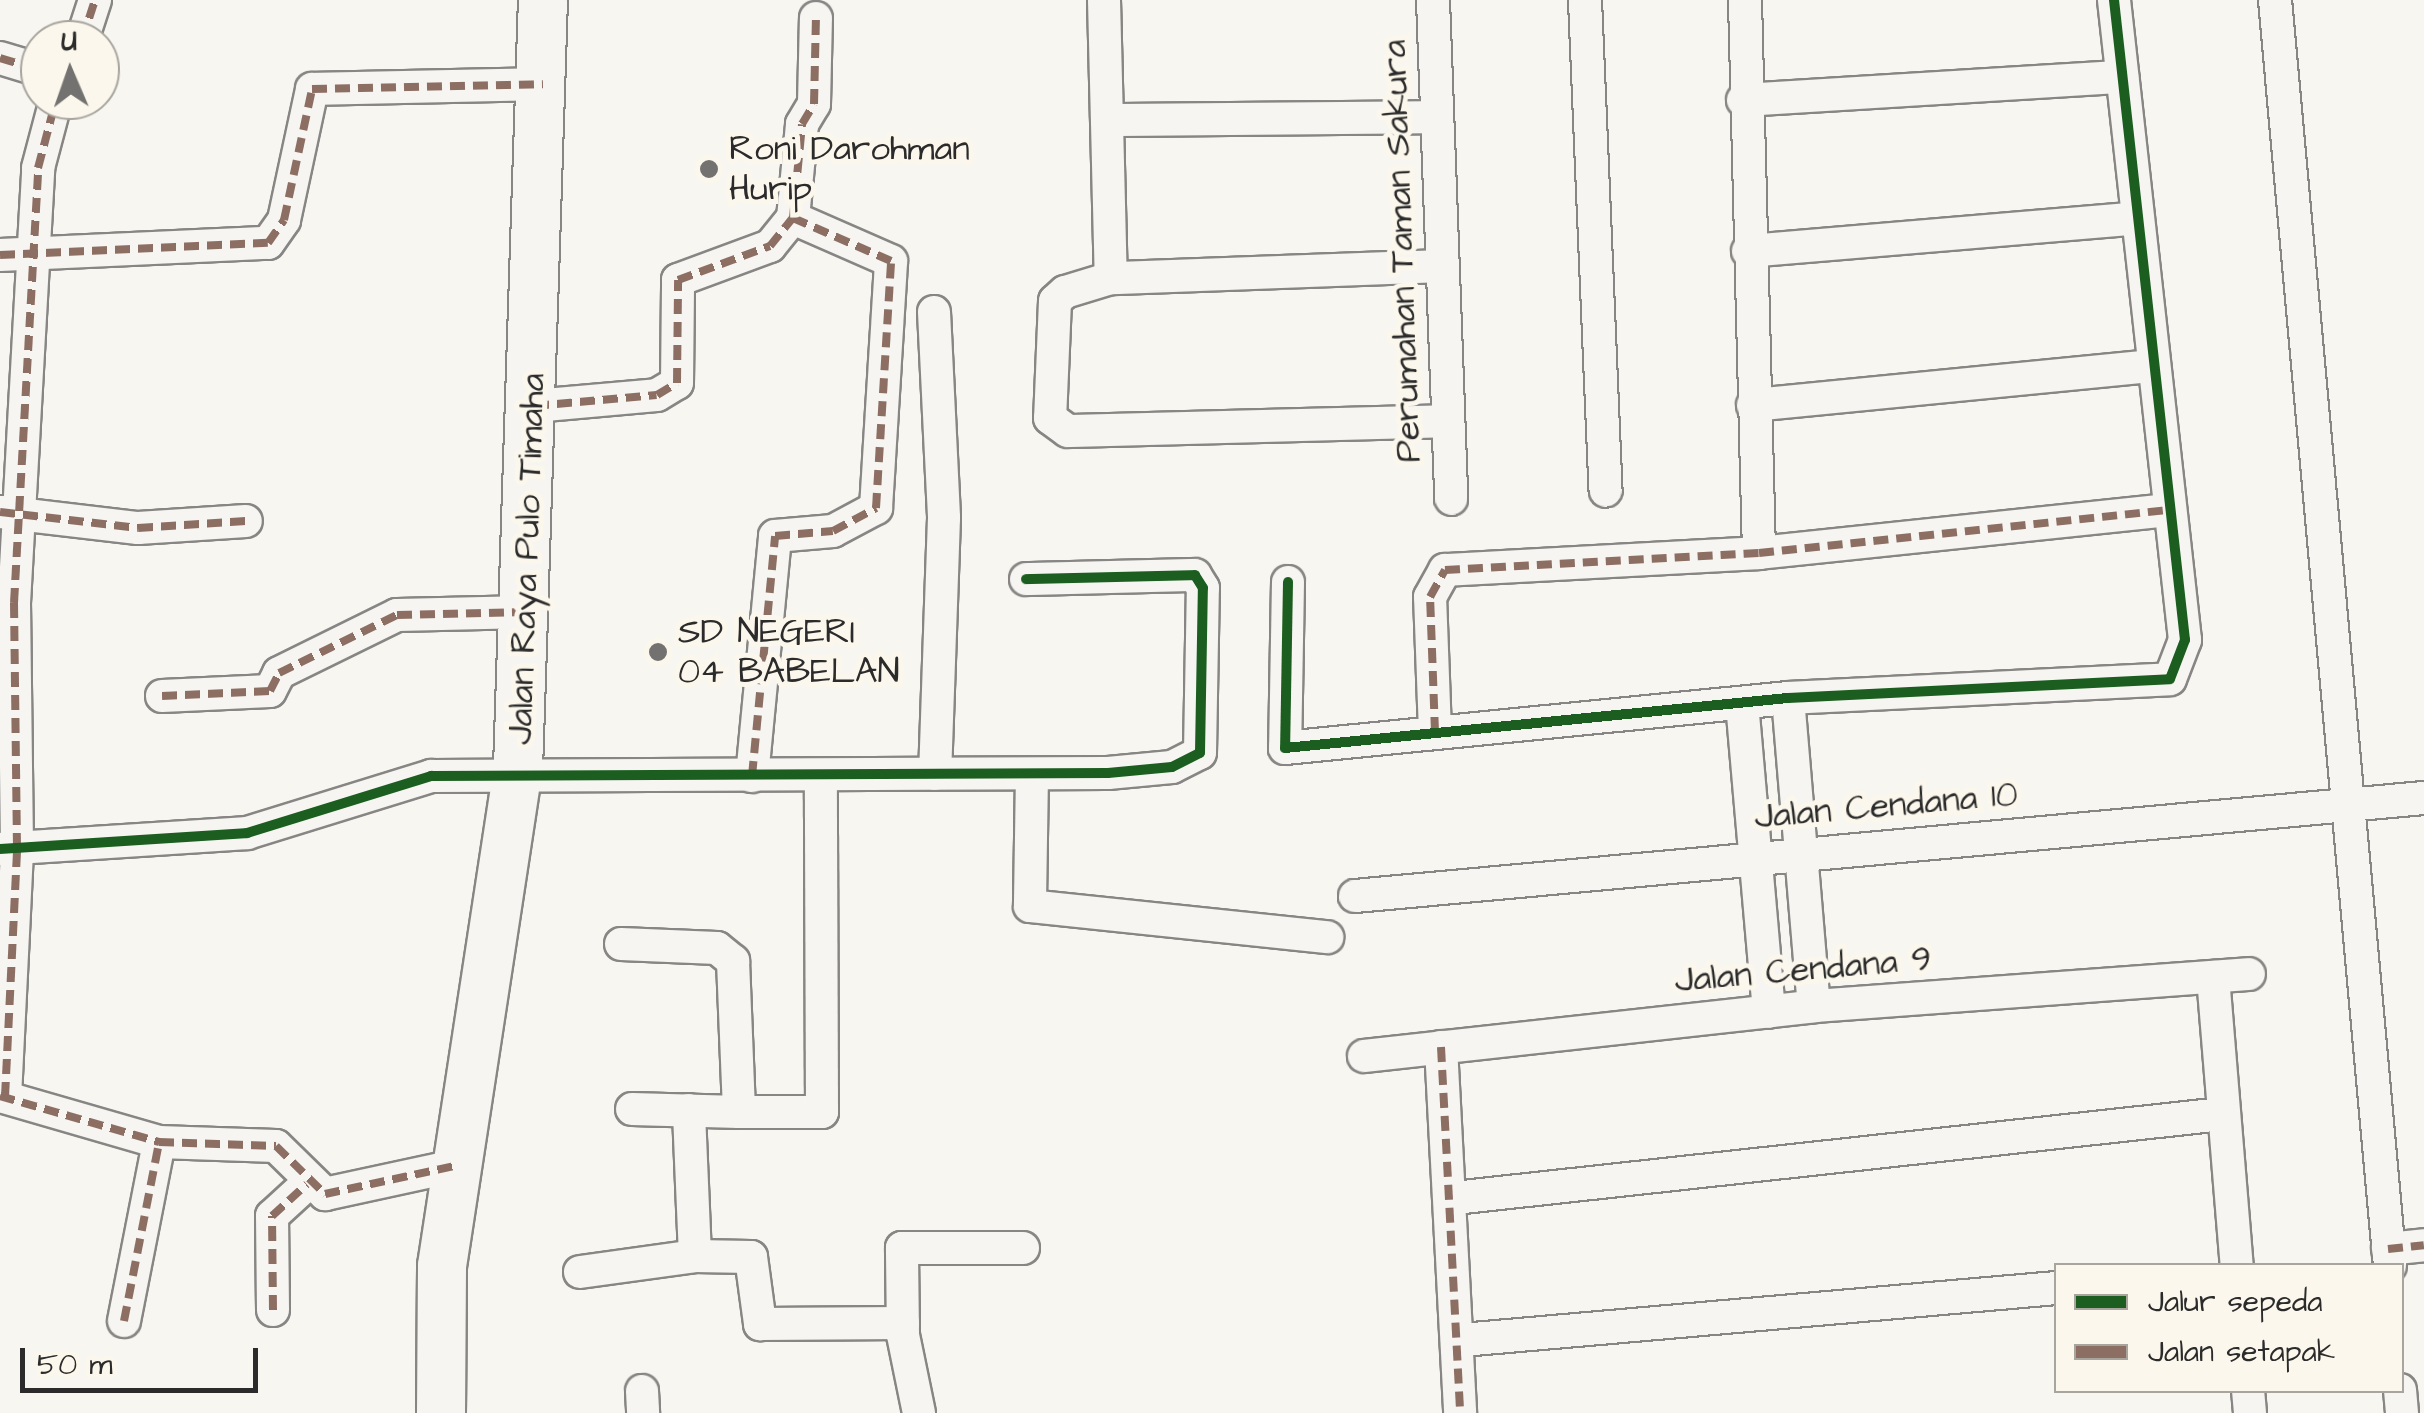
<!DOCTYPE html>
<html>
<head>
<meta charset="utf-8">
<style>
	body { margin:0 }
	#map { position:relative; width:2424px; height:1413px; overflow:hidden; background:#f8f6f0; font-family:"Architects Daughter",sans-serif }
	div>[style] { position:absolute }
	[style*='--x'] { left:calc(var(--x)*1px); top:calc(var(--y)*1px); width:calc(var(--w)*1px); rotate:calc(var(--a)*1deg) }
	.roads { filter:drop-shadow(2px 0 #878684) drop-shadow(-2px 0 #878684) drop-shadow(0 2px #878684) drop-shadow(0 -2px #878684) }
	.street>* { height:32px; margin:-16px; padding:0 16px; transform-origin:16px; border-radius:16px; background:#f6f5f1 }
	.secondary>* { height:48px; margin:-24px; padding:0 24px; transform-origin:24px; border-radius:24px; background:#f6f5f1 }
	.quiet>* { height:8px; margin-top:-4px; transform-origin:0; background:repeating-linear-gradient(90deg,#8d6e63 0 15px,transparent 0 23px) }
	.cycleway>* { height:10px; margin:-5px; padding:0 5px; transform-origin:5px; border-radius:5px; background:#1b5e20 }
	.dots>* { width:28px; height:28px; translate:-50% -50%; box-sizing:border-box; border:5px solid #fbf7ec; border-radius:50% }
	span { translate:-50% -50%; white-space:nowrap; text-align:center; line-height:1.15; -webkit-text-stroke:10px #fbf7ec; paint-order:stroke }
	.poi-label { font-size:35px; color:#2b2b2b }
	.left { translate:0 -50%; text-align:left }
	.street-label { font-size:35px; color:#2b2b2b }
	.legend { position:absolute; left:2054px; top:1263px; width:350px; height:130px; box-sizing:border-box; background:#fbf7ec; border:2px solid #a8a59f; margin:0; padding:12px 18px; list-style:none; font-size:30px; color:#2b2b2b }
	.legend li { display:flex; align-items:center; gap:20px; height:50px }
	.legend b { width:50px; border:2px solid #a8a59f }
	.north { position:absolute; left:20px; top:20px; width:100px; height:100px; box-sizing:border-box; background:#fbf7ec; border:2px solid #a8a59f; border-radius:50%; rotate:358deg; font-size:28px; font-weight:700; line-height:40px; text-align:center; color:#2b2b2b }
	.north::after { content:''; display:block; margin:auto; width:35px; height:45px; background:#737270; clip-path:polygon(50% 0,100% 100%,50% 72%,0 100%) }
	.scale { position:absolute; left:20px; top:1348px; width:238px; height:45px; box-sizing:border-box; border:5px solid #2b2b2b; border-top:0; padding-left:12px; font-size:30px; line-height:35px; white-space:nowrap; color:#2b2b2b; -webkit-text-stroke:8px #fbf7ec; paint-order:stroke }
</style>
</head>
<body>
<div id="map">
	<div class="roads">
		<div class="street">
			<div style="--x:1104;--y:0;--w:278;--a:88.6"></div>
			<div style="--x:1433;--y:0;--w:499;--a:87.9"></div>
			<div style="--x:1585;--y:0;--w:491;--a:87.6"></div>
			<div style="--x:1745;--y:0;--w:553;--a:88.55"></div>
			<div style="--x:2275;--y:0;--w:1271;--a:84.81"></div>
			<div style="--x:82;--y:40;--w:42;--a:-72"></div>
			<div style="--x:0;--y:58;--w:42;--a:16.7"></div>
			<div style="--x:1743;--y:100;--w:380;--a:-3.5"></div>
			<div style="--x:1107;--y:120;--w:330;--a:-0.5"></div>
			<div style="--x:1748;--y:251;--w:390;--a:-4.8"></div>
			<div style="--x:0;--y:255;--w:268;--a:-2.6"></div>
			<div style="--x:268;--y:243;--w:28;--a:-55"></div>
			<div style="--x:284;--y:220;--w:134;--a:-77.9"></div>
			<div style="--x:312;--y:89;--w:231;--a:-1.2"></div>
			<div style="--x:1443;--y:266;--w:332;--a:177.9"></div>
			<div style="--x:1111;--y:278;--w:48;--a:163.1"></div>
			<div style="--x:1065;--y:292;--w:13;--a:138"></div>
			<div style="--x:1055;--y:301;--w:117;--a:92.4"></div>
			<div style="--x:1050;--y:418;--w:22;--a:36"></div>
			<div style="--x:1068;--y:431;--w:380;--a:-1.5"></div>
			<div style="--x:934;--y:312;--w:206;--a:87.2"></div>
			<div style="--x:944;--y:518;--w:256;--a:92"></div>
			<div style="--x:1753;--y:405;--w:401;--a:-5.6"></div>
			<div style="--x:534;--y:406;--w:123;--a:-5.1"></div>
			<div style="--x:657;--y:395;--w:23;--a:-31"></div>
			<div style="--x:677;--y:383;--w:103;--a:-89.4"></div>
			<div style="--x:678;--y:280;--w:98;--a:-20.3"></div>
			<div style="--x:770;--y:246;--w:36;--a:-51"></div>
			<div style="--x:793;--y:218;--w:94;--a:-84.5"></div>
			<div style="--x:802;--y:124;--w:23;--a:-59"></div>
			<div style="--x:814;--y:104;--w:86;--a:-88.7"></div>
			<div style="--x:1;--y:512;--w:138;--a:6.7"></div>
			<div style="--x:138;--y:528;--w:108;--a:-3.7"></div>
			<div style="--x:1288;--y:582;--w:166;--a:91"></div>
			<div style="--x:1285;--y:748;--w:505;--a:-5.68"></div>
			<div style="--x:1788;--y:698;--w:382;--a:-2.8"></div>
			<div style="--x:2170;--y:679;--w:42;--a:-69"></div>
			<div style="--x:2185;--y:640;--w:644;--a:-96.33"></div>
			<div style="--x:162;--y:696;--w:108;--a:-2.7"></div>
			<div style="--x:270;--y:691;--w:20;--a:-63"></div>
			<div style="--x:279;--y:673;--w:131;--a:-26.2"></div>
			<div style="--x:397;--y:615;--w:131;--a:-1.3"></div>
			<div style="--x:1788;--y:698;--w:309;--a:85.2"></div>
			<div style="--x:1742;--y:703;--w:310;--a:85"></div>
			<div style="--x:1435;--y:732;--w:135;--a:-92.1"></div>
			<div style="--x:1430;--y:597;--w:31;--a:-61"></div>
			<div style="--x:1445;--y:570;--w:314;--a:-3.1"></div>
			<div style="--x:1759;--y:553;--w:410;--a:-6"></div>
			<div style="--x:1032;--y:774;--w:132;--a:90.9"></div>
			<div style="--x:1030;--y:906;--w:299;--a:6"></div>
			<div style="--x:752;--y:776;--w:241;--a:-84.5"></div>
			<div style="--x:775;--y:536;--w:58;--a:-4.9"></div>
			<div style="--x:833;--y:531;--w:49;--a:-28.1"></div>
			<div style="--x:876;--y:508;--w:247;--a:-86.5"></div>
			<div style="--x:891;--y:261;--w:107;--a:-156.3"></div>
			<div style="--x:0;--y:849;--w:248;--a:-3.7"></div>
			<div style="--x:247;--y:833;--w:193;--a:-17.2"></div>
			<div style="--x:431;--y:776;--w:677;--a:-0.25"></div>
			<div style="--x:1108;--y:773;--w:64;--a:-5.4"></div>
			<div style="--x:1172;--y:767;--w:31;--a:-27"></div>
			<div style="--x:1200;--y:753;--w:165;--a:-89"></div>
			<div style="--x:1203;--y:588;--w:15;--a:-122"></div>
			<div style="--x:1195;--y:575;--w:169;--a:178.6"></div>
			<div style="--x:1355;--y:896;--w:1073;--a:-5.24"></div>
			<div style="--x:621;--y:944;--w:96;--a:2.4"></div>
			<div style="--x:717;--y:948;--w:21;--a:39"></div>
			<div style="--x:733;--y:961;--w:151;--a:87.7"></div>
			<div style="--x:739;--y:1112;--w:107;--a:-178.4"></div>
			<div style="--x:2213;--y:977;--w:290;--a:85.3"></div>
			<div style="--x:1441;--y:1047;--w:366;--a:87"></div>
			<div style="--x:1364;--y:1056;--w:453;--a:-6.3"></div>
			<div style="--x:1814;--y:1006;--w:436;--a:-4.2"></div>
			<div style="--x:0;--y:1096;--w:166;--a:16.1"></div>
			<div style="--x:159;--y:1142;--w:117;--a:2"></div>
			<div style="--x:276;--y:1146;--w:69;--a:44.4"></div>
			<div style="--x:325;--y:1194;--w:133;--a:-12.2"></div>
			<div style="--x:5;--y:1097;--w:249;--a:-87.2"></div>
			<div style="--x:17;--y:848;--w:245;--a:-90.7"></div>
			<div style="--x:14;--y:603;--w:436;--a:-86.8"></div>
			<div style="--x:38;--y:168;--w:70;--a:-75.2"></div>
			<div style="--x:739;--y:1112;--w:83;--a:0"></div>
			<div style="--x:822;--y:1112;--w:335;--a:-90.2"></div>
			<div style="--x:1454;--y:1198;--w:773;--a:-6.24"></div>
			<div style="--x:2388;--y:1249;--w:36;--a:-6"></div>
			<div style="--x:695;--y:1256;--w:56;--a:1"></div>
			<div style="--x:751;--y:1257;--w:68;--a:82.3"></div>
			<div style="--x:760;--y:1324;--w:143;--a:-0.4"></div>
			<div style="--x:580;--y:1272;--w:116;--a:-7.9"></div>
			<div style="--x:695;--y:1256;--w:146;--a:-92.4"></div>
			<div style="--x:273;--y:1310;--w:94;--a:-90.6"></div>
			<div style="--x:272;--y:1216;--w:47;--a:-42.4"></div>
			<div style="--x:124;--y:1321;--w:182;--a:-78.9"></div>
			<div style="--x:1462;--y:1340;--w:596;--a:-5"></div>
			<div style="--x:2248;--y:1390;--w:23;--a:85"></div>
			<div style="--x:2400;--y:1390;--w:23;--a:85"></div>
			<div style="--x:642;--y:1391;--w:22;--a:87"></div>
			<div style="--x:919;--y:1413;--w:80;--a:-101.6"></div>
			<div style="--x:903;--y:1335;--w:87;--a:-90.7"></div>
			<div style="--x:902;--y:1248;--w:121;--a:0"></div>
		</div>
		<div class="secondary">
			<div style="--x:441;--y:1413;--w:147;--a:-89.6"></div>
			<div style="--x:442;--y:1266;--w:503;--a:-81.31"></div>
			<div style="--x:518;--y:769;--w:769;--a:-88.14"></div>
		</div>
	</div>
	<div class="quiet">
		<div style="--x:82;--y:40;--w:42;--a:-72"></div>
		<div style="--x:0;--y:58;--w:42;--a:16.7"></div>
		<div style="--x:0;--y:255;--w:268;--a:-2.6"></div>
		<div style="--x:268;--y:243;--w:28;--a:-55"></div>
		<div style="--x:284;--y:220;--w:134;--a:-77.9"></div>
		<div style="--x:312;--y:89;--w:231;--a:-1.2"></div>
		<div style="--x:534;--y:406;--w:123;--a:-5.1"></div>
		<div style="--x:657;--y:395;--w:23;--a:-31"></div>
		<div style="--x:677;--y:383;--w:103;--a:-89.4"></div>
		<div style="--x:678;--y:280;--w:98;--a:-20.3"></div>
		<div style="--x:770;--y:246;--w:36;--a:-51"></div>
		<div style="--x:793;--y:218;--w:94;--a:-84.5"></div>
		<div style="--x:802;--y:124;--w:23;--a:-59"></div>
		<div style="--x:814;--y:104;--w:86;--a:-88.7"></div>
		<div style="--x:0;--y:512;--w:139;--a:6.6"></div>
		<div style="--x:138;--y:528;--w:108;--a:-3.7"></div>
		<div style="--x:162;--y:696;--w:108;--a:-2.7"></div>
		<div style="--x:270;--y:691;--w:20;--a:-63"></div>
		<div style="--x:279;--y:673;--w:131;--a:-26.2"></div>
		<div style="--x:397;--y:615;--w:131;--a:-1.3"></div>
		<div style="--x:1435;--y:732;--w:135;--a:-92.1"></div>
		<div style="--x:1430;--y:597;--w:31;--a:-61"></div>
		<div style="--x:1445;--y:570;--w:314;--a:-3.1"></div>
		<div style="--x:1759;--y:553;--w:410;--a:-6"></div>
		<div style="--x:752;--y:776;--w:241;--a:-84.5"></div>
		<div style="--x:775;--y:536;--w:58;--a:-4.9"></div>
		<div style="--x:833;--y:531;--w:49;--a:-28.1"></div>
		<div style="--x:876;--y:508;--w:247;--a:-86.5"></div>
		<div style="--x:891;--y:261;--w:107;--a:-156.3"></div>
		<div style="--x:1441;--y:1047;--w:366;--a:87"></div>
		<div style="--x:0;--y:1096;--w:166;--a:16.1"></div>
		<div style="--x:159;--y:1142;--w:117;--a:2"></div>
		<div style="--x:276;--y:1146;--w:69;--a:44.4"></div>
		<div style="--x:325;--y:1194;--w:133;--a:-12.2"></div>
		<div style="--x:5;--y:1097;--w:249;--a:-87.2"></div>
		<div style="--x:17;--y:848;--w:245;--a:-90.7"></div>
		<div style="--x:14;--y:603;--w:436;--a:-86.8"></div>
		<div style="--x:38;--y:168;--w:70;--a:-75.2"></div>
		<div style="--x:2388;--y:1249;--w:36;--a:-6"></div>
		<div style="--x:273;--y:1310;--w:94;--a:-90.6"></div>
		<div style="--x:272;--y:1216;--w:47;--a:-42.4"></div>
		<div style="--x:124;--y:1321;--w:182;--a:-78.9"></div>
	</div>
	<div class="cycleway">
		<div style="--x:1288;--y:582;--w:166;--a:91"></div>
		<div style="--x:1285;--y:748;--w:505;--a:-5.68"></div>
		<div style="--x:1788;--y:698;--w:382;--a:-2.8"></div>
		<div style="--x:2170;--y:679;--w:42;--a:-69"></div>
		<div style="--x:2185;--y:640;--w:644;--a:-96.33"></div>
		<div style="--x:0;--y:849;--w:248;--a:-3.7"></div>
		<div style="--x:247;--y:833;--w:193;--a:-17.2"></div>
		<div style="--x:431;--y:776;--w:677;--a:-0.25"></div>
		<div style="--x:1108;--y:773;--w:64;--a:-5.4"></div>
		<div style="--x:1172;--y:767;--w:31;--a:-27"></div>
		<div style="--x:1200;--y:753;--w:165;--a:-89"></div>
		<div style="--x:1203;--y:588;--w:15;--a:-122"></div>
		<div style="--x:1195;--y:575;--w:169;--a:178.6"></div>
	</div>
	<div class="dots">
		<div style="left:709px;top:169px;background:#737270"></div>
		<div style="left:658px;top:652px;background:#737270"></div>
	</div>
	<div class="poi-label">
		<span class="left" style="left:729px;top:169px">Roni Darohman<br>Hurip</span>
		<span class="left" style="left:678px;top:652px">SD NEGERI<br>04 BABELAN</span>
	</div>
	<div class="street-label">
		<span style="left:1402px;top:251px;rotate:-92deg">Perumahan Taman Sakura</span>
		<span style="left:527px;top:559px;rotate:-88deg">Jalan Raya Pulo Timaha</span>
		<span style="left:1886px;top:806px;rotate:-5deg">Jalan Cendana 10</span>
		<span style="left:1803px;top:970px;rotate:-5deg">Jalan Cendana 9</span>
	</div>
	<ul class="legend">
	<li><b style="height:12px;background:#1b5e20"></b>Jalur sepeda</li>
	<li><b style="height:12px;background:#8d6e63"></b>Jalan setapak</li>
	</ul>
	<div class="north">U</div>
	<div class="scale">50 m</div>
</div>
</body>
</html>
